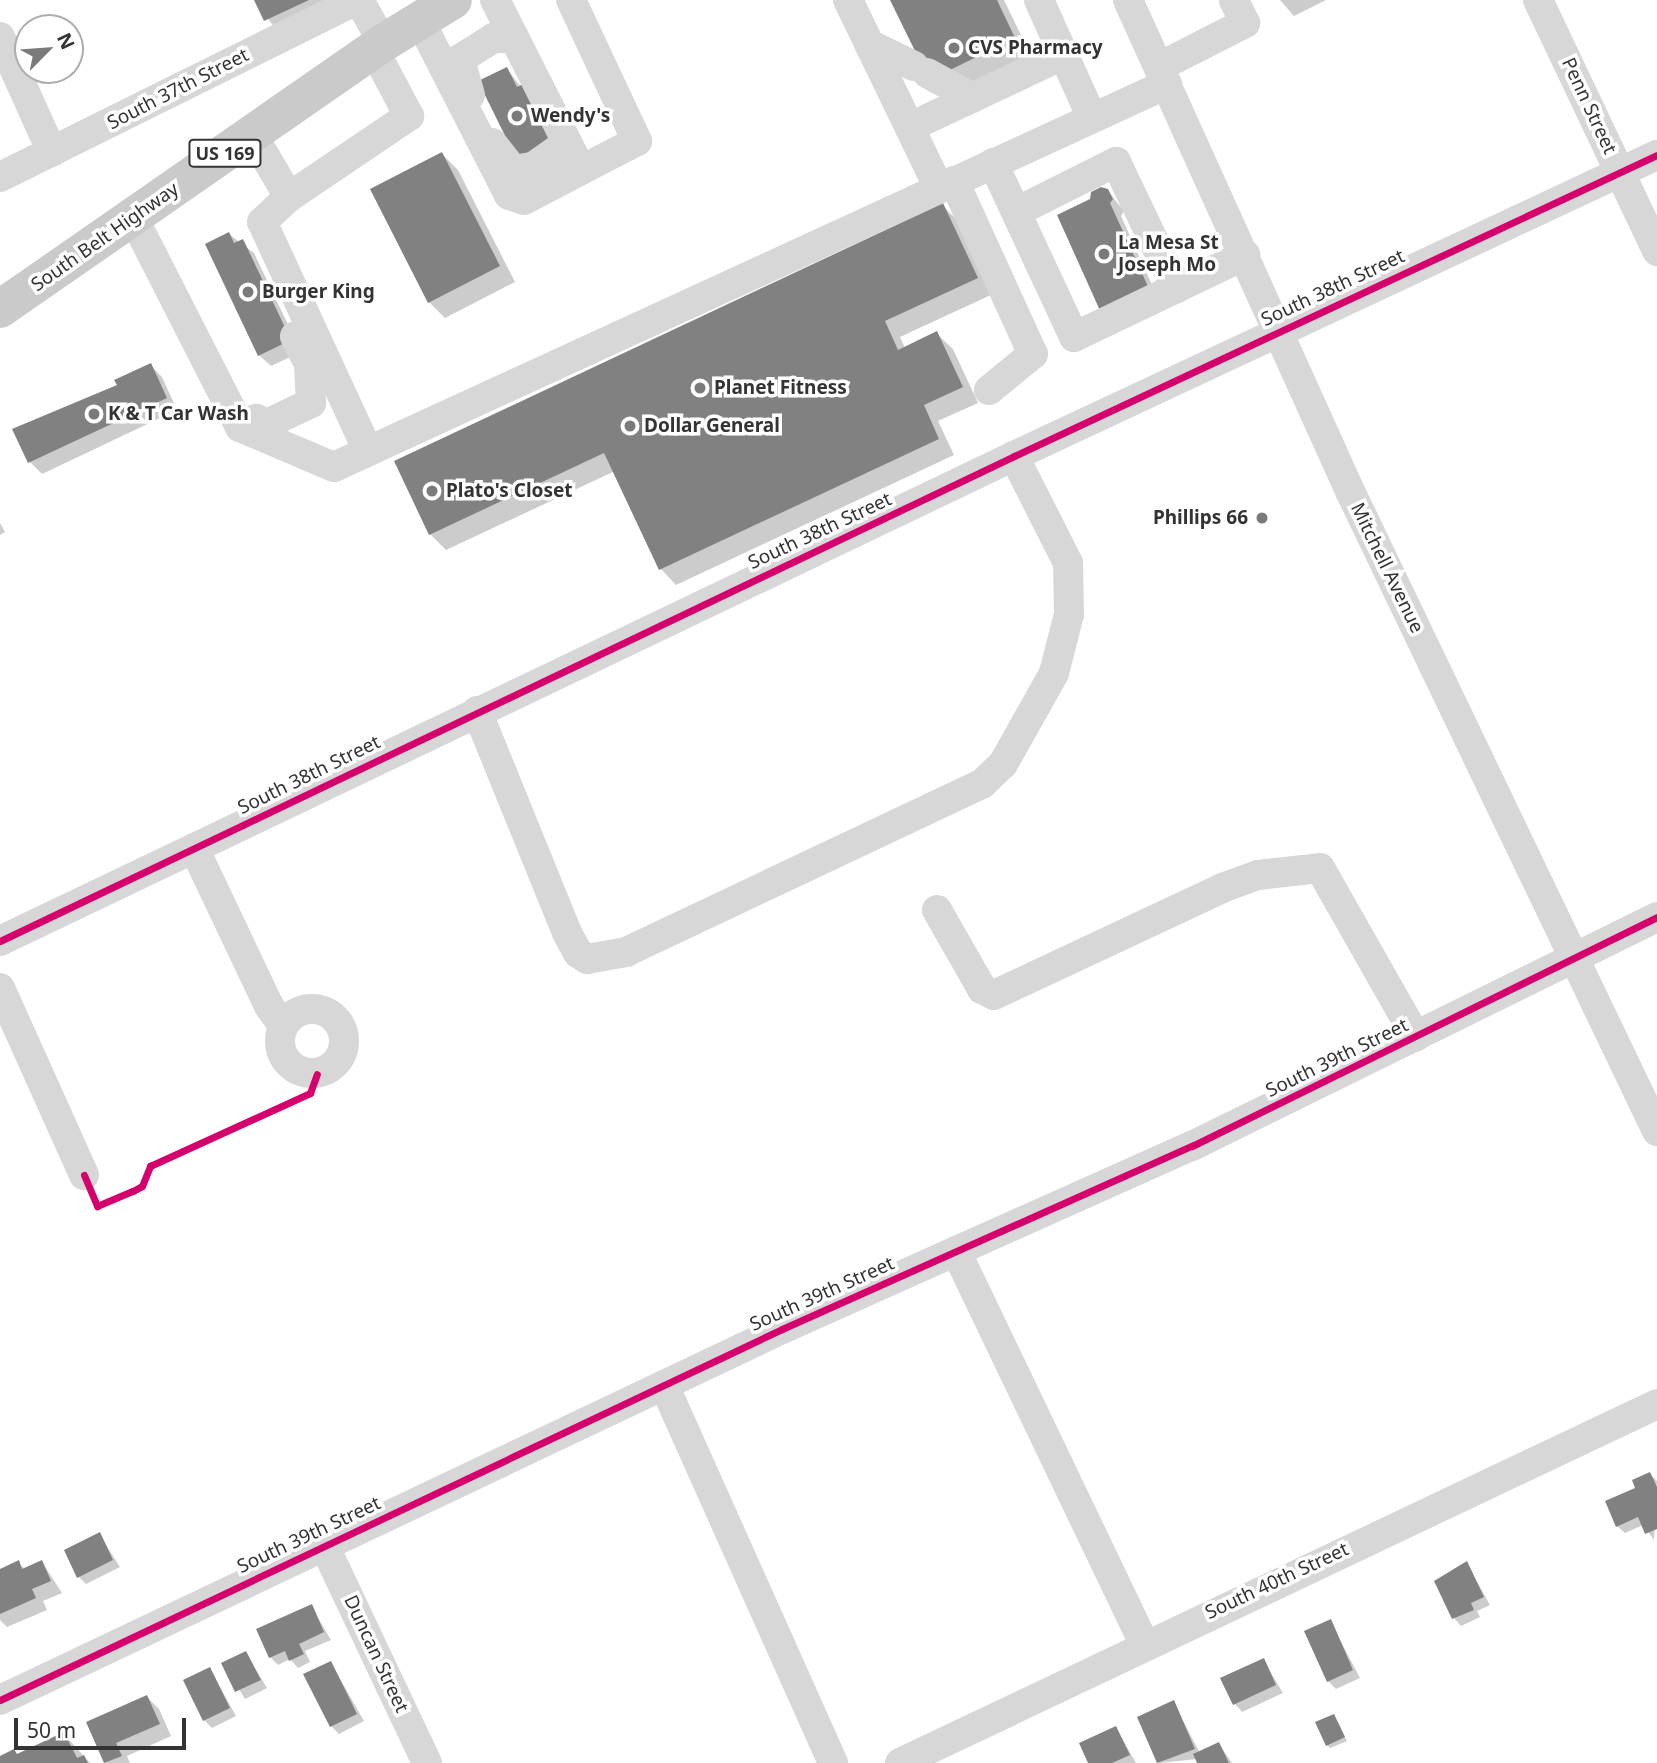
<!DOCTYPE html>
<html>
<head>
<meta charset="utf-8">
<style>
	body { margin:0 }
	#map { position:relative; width:1657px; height:1763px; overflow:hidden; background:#fff; font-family:"Noto Sans",sans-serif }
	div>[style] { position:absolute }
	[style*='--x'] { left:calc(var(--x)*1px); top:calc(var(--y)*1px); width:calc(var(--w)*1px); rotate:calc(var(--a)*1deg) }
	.shadow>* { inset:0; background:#0003 }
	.building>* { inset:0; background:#818181 }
	.minor>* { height:30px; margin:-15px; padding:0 15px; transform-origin:15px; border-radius:15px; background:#d7d7d7 }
	.minor>.ring { margin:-15px; padding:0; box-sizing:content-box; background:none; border:30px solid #d7d7d7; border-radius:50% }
	.major>* { height:38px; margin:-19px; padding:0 19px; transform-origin:19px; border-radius:19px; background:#cacaca }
	.cycleway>* { height:7px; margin:-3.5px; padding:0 3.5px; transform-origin:3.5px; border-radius:3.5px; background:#d6006c }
	.dots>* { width:19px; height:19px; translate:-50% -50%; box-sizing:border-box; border:4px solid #fff; border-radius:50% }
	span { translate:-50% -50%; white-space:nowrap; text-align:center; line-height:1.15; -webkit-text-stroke:7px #fff; paint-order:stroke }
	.shield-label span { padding:2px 5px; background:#fff; border:2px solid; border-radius:5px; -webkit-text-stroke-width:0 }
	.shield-label { font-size:18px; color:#333; font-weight:700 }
	.poi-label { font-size:19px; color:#333; font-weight:700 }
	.left { translate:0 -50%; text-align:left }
	.right { translate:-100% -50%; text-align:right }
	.street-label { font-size:19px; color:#333 }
	.north { position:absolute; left:14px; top:14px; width:70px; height:70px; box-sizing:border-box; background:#fff; border:2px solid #adadad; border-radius:50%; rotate:65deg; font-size:19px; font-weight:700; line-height:28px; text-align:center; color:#333 }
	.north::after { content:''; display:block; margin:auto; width:24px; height:32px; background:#7a7a7a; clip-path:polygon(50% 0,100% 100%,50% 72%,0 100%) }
	.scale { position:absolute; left:14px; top:1718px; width:172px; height:32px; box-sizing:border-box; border:4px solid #333; border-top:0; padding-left:9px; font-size:21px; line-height:24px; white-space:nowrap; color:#333; -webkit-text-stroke:5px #fff; paint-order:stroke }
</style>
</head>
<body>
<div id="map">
	<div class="shadow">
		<div style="clip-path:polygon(256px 0,327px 0,277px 32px)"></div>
		<div style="clip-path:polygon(892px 0,1004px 0,1030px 54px,967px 85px,919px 57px)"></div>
		<div style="clip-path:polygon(1280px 0,1326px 0,1294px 16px)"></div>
		<div style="clip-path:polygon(507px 69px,521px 87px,519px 161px)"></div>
		<div style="clip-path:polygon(442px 154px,458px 170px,515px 282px,445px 318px,429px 302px)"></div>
		<div style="clip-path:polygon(1108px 191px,1124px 211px,1121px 216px,1161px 305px,1116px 326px)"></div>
		<div style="clip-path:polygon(943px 206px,959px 222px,993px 294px,900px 337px,905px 348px,937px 334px,953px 349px,978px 403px,938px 421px,954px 455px,676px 585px,661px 569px,615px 471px,446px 550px,430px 534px)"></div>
		<div style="clip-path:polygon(229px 234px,254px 253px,301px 352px,271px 366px,259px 355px)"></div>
		<div style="clip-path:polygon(150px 365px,162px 377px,177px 410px,42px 474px,30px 462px)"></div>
		<div style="clip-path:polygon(0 523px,5px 532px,0 535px)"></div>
		<div style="clip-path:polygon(1650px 1474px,1657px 1481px,1654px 1540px,1643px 1525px,1625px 1533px,1617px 1526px)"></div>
		<div style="clip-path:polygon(99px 1534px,120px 1567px,86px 1584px,79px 1577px)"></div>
		<div style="clip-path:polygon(42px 1562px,62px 1593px,43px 1601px,47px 1610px,7px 1627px,0 1620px,0 1571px,18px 1563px,25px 1569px)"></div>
		<div style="clip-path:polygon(1467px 1564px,1490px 1605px,1477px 1611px,1480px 1617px,1461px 1626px,1454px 1618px)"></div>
		<div style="clip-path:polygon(311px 1606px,331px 1640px,305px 1651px,310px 1662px,298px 1668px,290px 1659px,278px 1665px,270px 1657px)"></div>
		<div style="clip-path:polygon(1330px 1621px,1360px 1678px,1336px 1689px,1328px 1681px)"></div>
		<div style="clip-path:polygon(246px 1653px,267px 1688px,245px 1699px,224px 1664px)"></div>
		<div style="clip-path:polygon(1263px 1660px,1283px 1693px,1242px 1712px,1235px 1704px)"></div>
		<div style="clip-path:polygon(331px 1663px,364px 1721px,339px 1734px,331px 1726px)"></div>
		<div style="clip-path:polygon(210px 1669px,236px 1716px,212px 1728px,204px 1720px)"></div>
		<div style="clip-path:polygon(147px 1697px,159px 1709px,171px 1736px,127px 1756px,130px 1763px,106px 1763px,88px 1723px)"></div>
		<div style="clip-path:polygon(1173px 1702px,1200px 1753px,1219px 1744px,1232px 1763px,1199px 1763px,1197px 1759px,1159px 1763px,1139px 1718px)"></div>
		<div style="clip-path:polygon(1334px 1716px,1347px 1741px,1330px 1748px,1327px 1745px)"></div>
		<div style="clip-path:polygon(1116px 1728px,1136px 1763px,1090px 1763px)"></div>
		<div style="clip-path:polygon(64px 1734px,90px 1763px,0 1763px,0 1758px,18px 1756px)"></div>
	</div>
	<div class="building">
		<div style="clip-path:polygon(254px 0,309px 0,264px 21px)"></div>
		<div style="clip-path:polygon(890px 0,997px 0,1015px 38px,950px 70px,918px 57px)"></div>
		<div style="clip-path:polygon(507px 67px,517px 87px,523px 84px,553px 145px,518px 162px,478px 81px)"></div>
		<div style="clip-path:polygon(442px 152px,500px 266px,428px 303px,370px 189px)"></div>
		<div style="clip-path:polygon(1101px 187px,1108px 189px,1113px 199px,1110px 203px,1151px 293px,1102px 315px,1057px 215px,1090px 199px,1091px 192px)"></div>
		<div style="clip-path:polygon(943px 203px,978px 278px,885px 321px,898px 350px,937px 331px,963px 387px,924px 405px,939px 439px,659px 570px,604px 453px,429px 535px,394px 461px)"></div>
		<div style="clip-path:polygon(229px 232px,234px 243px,243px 239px,291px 340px,258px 356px,205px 244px)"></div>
		<div style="clip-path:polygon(151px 363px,167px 398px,28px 463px,12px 429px,117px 385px,114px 380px)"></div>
		<div style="clip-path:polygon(1650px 1472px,1657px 1487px,1657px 1529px,1645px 1534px,1638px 1517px,1616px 1527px,1605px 1501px,1635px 1488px,1632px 1480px)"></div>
		<div style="clip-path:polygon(100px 1532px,113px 1560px,77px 1578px,64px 1550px)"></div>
		<div style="clip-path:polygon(19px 1560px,22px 1569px,42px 1560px,51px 1581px,32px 1589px,36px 1598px,0 1614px,0 1569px)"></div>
		<div style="clip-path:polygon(1467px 1561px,1484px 1597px,1471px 1603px,1474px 1610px,1452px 1619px,1434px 1581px)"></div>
		<div style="clip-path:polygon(312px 1604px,324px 1632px,299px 1644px,304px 1654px,289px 1661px,285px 1651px,269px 1658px,256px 1629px)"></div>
		<div style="clip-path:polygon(1331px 1619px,1353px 1670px,1327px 1682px,1304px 1631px)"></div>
		<div style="clip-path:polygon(246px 1651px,261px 1680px,235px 1692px,221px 1663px)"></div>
		<div style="clip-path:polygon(1264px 1658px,1276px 1685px,1233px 1705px,1220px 1678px)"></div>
		<div style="clip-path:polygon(331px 1661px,357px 1714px,330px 1727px,303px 1674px)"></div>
		<div style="clip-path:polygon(210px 1667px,230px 1708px,203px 1721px,183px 1680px)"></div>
		<div style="clip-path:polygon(147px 1695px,160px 1724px,116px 1743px,122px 1756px,104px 1763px,86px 1722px)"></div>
		<div style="clip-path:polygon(1174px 1700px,1195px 1749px,1157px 1763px,1137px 1717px)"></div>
		<div style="clip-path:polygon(1334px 1714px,1345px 1737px,1326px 1746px,1315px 1722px)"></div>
		<div style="clip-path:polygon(1116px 1726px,1130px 1755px,1112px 1763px,1088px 1763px,1079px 1743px)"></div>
		<div style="clip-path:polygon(64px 1732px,77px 1758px,84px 1755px,88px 1763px,0 1763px,0 1756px,14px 1749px,17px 1754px)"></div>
		<div style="clip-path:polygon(1219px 1742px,1229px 1763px,1197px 1763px,1193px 1754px)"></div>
	</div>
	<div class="minor">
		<div style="--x:359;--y:0;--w:49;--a:60.8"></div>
		<div style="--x:571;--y:0;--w:156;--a:64.9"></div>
		<div style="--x:637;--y:141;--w:63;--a:152.6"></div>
		<div style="--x:848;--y:0;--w:209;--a:64.2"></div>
		<div style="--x:1039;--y:0;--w:129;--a:65.8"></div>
		<div style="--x:1128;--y:0;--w:539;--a:65.67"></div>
		<div style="--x:1350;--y:491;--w:710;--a:64.37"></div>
		<div style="--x:1538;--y:0;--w:278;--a:64.6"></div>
		<div style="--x:420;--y:21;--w:195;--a:62.9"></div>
		<div style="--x:509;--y:195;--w:16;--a:18"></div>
		<div style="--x:524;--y:200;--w:64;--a:-27.8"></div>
		<div style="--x:581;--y:170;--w:191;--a:-116.8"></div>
		<div style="--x:0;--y:37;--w:126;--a:65.7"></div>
		<div style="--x:869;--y:44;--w:50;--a:26.1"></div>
		<div style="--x:1159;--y:67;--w:97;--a:-27.1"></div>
		<div style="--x:1245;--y:23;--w:25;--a:-116"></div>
		<div style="--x:927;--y:73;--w:52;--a:28.5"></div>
		<div style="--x:470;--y:95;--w:37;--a:-106"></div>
		<div style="--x:460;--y:59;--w:39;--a:-32"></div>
		<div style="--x:493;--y:38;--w:21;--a:0"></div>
		<div style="--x:910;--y:127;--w:169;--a:-25.2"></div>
		<div style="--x:252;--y:134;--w:73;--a:59.6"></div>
		<div style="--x:492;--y:143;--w:34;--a:52"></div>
		<div style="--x:513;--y:170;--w:20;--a:-9"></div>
		<div style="--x:533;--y:167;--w:42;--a:-35.2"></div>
		<div style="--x:993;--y:163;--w:192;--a:65"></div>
		<div style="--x:1074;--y:337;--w:190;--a:-25.6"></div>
		<div style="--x:0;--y:177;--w:398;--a:-26.4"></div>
		<div style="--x:954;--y:181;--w:190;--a:65.5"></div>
		<div style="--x:1033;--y:354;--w:57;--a:140.7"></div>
		<div style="--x:1016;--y:212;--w:112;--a:-26.6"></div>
		<div style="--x:1116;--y:162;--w:140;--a:64.5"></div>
		<div style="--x:133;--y:217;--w:236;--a:63"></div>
		<div style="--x:240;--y:427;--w:102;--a:23.1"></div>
		<div style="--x:334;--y:467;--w:917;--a:-24.69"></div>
		<div style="--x:240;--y:427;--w:18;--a:-27"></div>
		<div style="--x:256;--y:419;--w:12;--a:24"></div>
		<div style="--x:267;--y:424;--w:49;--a:-25.5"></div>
		<div style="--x:311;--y:403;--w:39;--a:-93"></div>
		<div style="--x:309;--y:364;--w:31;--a:-117"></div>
		<div style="--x:368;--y:451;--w:252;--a:-114.8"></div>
		<div style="--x:262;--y:222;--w:37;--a:-43"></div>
		<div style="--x:289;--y:197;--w:145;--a:-34"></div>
		<div style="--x:409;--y:116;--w:75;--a:-117.9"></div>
		<div style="--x:477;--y:711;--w:240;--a:67.9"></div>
		<div style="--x:567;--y:933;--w:23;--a:61"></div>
		<div style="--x:578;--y:953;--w:11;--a:34"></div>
		<div style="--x:587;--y:959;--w:40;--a:-10"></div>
		<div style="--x:626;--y:952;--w:394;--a:-25.3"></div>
		<div style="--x:982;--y:784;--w:29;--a:-44"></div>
		<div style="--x:1003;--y:764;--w:104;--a:-60.7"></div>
		<div style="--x:1054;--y:673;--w:61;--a:-75.7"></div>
		<div style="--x:1069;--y:614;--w:51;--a:-91.1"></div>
		<div style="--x:1068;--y:563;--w:120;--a:-116.8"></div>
		<div style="--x:194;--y:848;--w:175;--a:64.6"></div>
		<div style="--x:269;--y:1006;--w:24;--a:55"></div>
		<div style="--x:937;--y:910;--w:91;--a:60.3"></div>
		<div style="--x:982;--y:989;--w:13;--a:27"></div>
		<div style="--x:994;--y:995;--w:252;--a:-25.1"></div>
		<div style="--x:1222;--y:888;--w:38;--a:-20"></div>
		<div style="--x:1258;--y:875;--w:62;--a:-6.4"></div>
		<div style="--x:1320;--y:868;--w:194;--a:60.4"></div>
		<div style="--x:0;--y:941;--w:1124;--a:-25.56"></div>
		<div style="--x:1014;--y:456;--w:710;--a:-25.09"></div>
		<div style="--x:0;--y:988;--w:205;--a:65.8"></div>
		<div class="ring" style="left:280px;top:1009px;width:34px;height:34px"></div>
		<div style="--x:956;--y:1251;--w:436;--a:64.4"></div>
		<div style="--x:664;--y:1385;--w:414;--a:65.9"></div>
		<div style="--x:324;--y:1545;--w:241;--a:64.7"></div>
		<div style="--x:0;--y:1700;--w:866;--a:-25.38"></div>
		<div style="--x:782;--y:1329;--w:449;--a:-24.1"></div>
		<div style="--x:1192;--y:1146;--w:518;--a:-26.22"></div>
		<div style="--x:900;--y:1763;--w:838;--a:-25.37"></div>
	</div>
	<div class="major">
		<div style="--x:0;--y:309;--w:466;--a:-34.8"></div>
		<div style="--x:383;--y:43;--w:82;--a:-31.6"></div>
	</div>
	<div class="cycleway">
		<div style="--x:0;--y:941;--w:1124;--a:-25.56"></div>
		<div style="--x:1014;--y:456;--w:710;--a:-25.09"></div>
		<div style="--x:84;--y:1175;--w:34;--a:67"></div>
		<div style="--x:97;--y:1206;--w:39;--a:-23"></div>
		<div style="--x:133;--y:1191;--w:10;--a:-29"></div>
		<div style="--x:142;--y:1186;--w:22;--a:-68"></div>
		<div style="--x:150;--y:1166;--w:176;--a:-24.5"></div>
		<div style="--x:310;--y:1093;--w:20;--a:-70"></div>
		<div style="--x:0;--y:1700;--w:866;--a:-25.38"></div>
		<div style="--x:782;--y:1329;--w:449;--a:-24.1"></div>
		<div style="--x:1192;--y:1146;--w:518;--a:-26.22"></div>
	</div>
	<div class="dots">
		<div style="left:954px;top:48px;background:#7a7a7a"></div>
		<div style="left:517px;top:116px;background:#7a7a7a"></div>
		<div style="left:1104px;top:254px;background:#7a7a7a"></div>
		<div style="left:248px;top:292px;background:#7a7a7a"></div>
		<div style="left:700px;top:388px;background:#7a7a7a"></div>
		<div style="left:94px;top:414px;background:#7a7a7a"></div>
		<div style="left:630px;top:426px;background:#7a7a7a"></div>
		<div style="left:432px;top:491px;background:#7a7a7a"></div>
		<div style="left:1262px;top:518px;background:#7a7a7a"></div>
	</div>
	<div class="shield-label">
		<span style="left:225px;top:153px">US 169</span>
	</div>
	<div class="poi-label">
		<span class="left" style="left:968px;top:48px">CVS Pharmacy</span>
		<span class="left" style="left:531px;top:116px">Wendy's</span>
		<span class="left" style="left:1118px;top:254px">La Mesa St<br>Joseph Mo</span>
		<span class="left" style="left:262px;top:292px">Burger King</span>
		<span class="left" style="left:714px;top:388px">Planet Fitness</span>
		<span class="left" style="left:108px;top:414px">K &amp; T Car Wash</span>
		<span class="left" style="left:644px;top:426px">Dollar General</span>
		<span class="left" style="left:446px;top:491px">Plato's Closet</span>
		<span class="right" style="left:1248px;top:518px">Phillips 66</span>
	</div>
	<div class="street-label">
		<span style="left:178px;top:89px;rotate:-27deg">South 37th Street</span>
		<span style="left:1589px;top:106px;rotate:65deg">Penn Street</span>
		<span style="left:105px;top:237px;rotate:-35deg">South Belt Highway</span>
		<span style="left:1333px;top:288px;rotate:-25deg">South 38th Street</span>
		<span style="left:820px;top:531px;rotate:-25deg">South 38th Street</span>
		<span style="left:1387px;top:568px;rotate:64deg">Mitchell Avenue</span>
		<span style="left:309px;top:775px;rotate:-26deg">South 38th Street</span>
		<span style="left:1337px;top:1058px;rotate:-26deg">South 39th Street</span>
		<span style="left:822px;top:1294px;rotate:-24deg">South 39th Street</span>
		<span style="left:309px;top:1535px;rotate:-25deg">South 39th Street</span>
		<span style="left:1277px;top:1581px;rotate:-25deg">South 40th Street</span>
		<span style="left:376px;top:1654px;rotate:65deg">Duncan Street</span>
	</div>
	<div class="north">N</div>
	<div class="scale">50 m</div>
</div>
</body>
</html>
